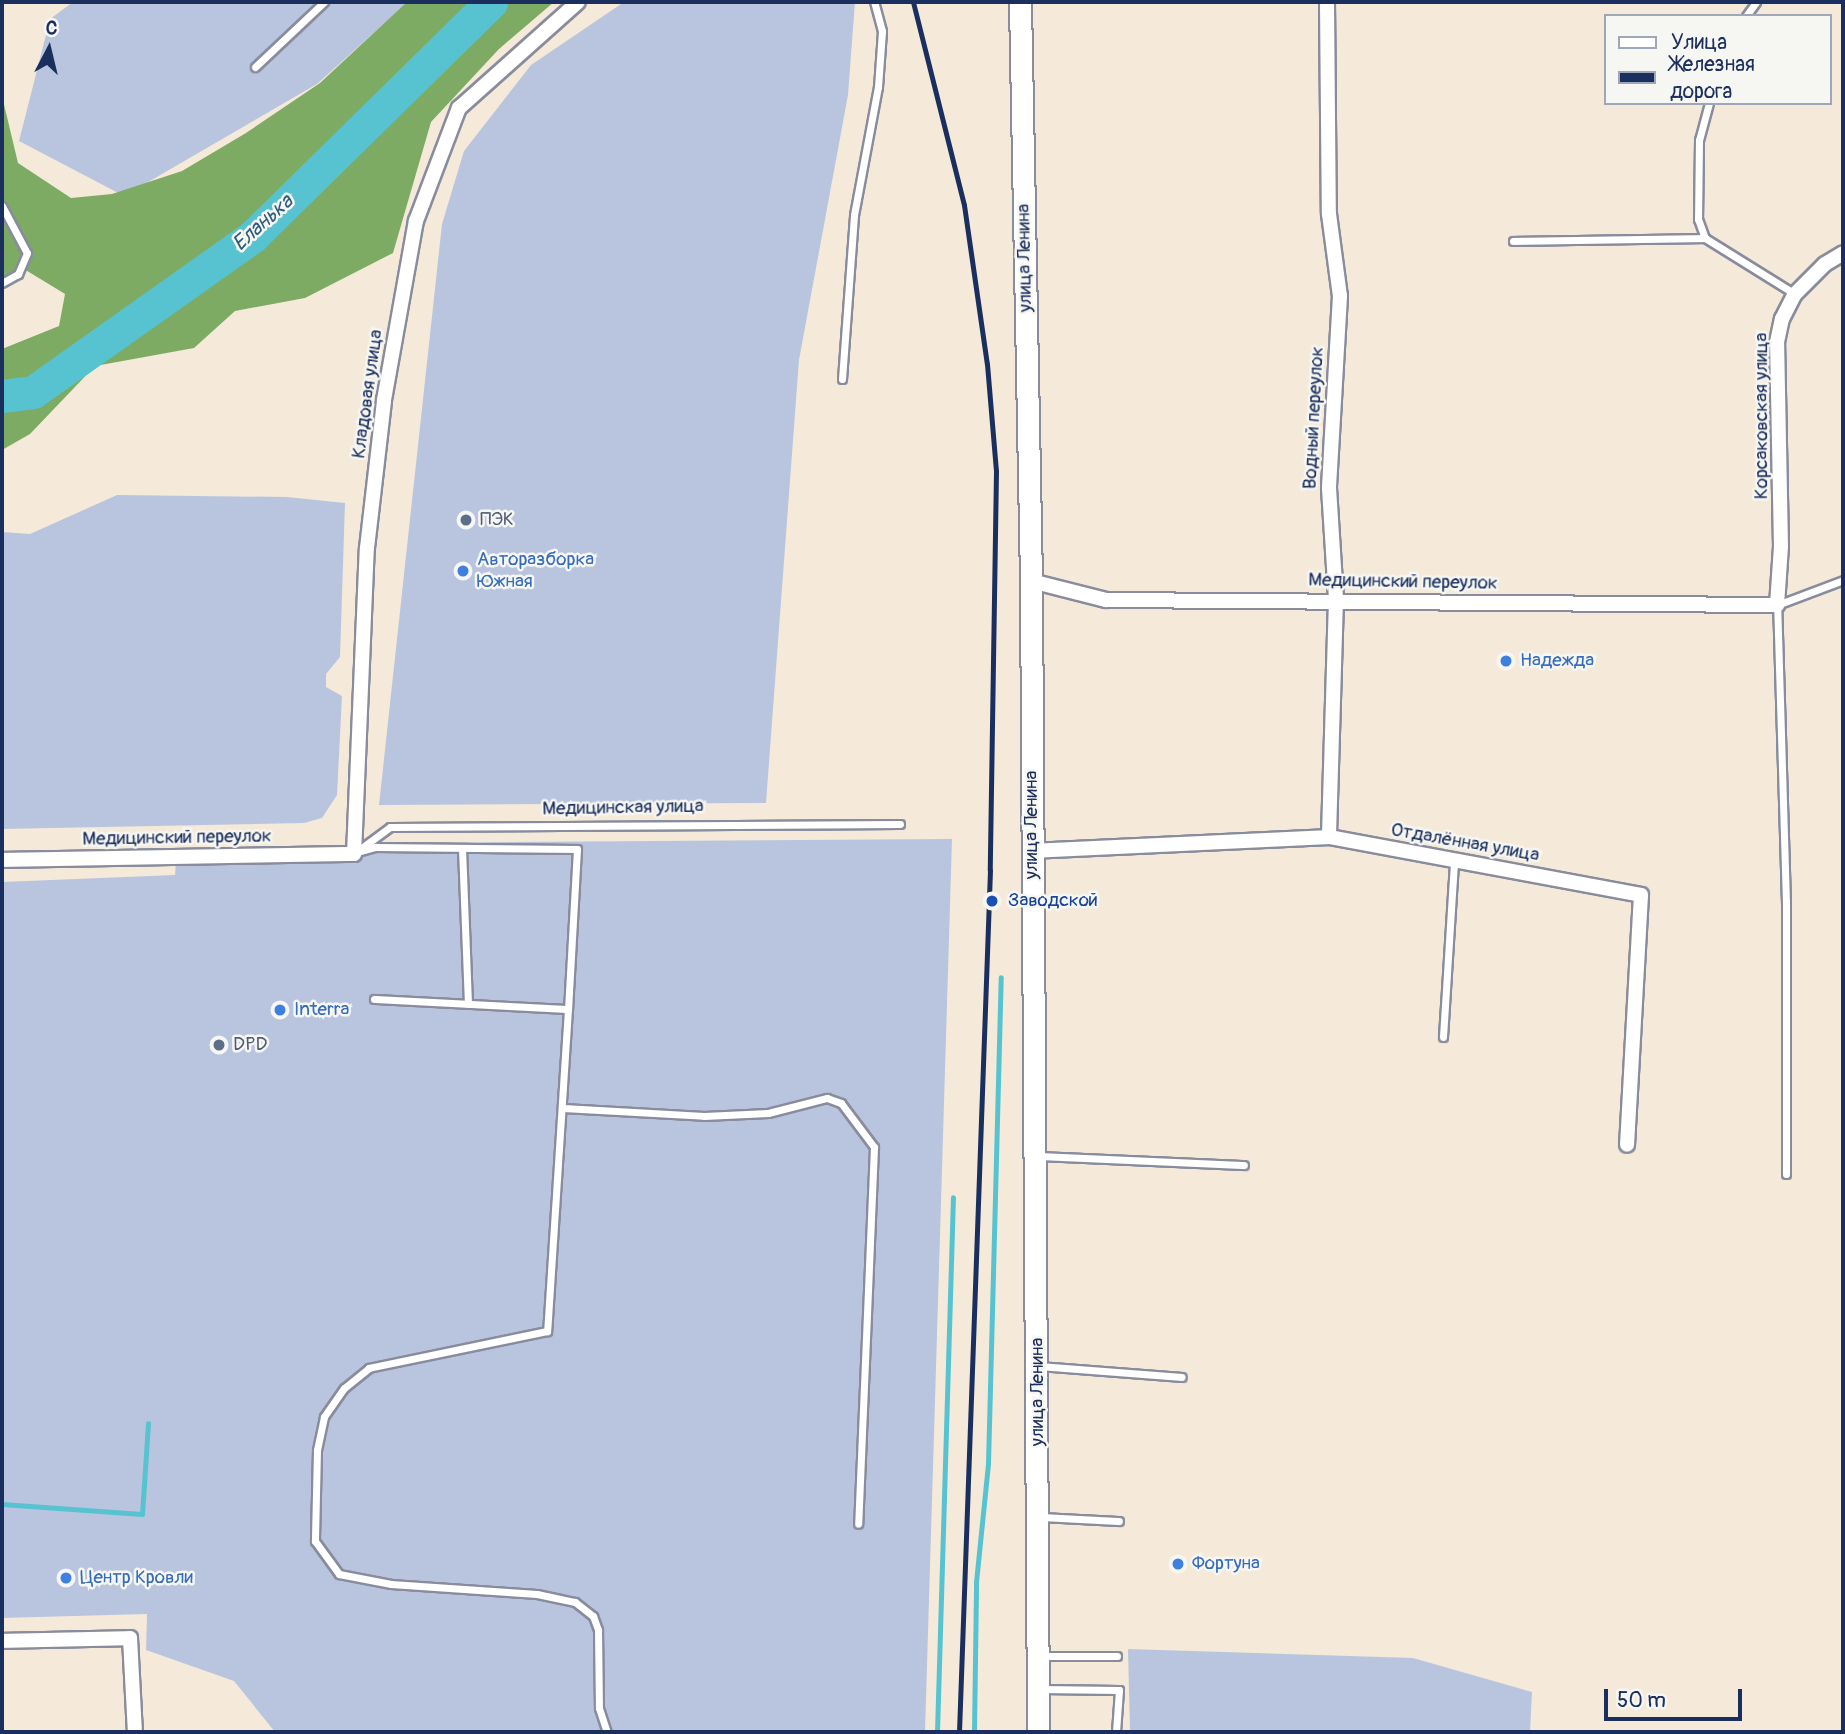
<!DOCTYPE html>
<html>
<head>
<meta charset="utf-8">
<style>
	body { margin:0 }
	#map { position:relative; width:1845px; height:1734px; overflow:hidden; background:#f5eada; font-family:Pangolin,sans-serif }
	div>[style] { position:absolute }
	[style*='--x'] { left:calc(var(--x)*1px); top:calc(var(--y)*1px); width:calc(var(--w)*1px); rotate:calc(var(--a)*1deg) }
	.industrial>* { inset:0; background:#b9c5de }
	.forest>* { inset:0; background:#7eab64 }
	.stream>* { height:5px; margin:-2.5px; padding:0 2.5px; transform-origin:2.5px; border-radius:2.5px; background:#57c3d0 }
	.river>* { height:33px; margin:-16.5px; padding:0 16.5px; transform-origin:16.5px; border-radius:16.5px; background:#57c3d0 }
	.roads { filter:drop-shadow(2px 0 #888c9c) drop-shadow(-2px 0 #888c9c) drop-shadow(0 2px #888c9c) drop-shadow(0 -2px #888c9c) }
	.lane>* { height:7px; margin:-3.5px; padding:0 3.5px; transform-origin:3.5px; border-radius:3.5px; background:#fff }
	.street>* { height:14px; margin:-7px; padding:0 7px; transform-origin:7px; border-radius:7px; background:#fff }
	.secondary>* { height:21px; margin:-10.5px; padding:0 10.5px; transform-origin:10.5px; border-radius:10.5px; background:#fff }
	.rail>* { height:5px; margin:-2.5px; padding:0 2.5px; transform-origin:2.5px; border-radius:2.5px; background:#1b2f5e }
	.dots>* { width:19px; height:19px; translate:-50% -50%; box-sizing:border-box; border:4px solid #f6f6f2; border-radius:50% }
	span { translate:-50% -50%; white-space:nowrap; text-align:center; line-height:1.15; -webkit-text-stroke:5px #f6f6f2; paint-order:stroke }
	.street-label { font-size:19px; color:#1b2f5e }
	.service-label { font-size:19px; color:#4e5e75 }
	.left { translate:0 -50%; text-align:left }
	.shop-label { font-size:19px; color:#366cbe }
	.transit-label { font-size:19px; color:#164399 }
	.water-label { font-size:21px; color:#2d5b80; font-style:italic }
	.frame { position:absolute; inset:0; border:4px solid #1b2f5e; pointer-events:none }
	.legend { position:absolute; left:1604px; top:14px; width:228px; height:91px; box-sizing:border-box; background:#f6f6f2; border:2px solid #9ea6b7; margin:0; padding:9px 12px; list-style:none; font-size:21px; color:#1b2f5e }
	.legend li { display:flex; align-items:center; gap:14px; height:35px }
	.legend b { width:35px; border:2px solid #9ea6b7 }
	.north { position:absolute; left:14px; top:14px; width:70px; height:70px; -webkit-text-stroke:5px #f6f6f2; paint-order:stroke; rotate:7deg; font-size:19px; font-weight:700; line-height:28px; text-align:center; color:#1b2f5e }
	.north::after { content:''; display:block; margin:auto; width:24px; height:32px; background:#1b2f5e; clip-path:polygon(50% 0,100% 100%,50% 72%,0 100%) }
	.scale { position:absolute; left:1604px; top:1689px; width:138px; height:32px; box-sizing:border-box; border:4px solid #1b2f5e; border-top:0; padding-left:9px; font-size:21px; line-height:24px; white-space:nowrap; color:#1b2f5e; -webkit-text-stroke:5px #f6f6f2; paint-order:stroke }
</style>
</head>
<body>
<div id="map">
	<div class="industrial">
		<div style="clip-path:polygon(73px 2px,408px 2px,317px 84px,124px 196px,19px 141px,50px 19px)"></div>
		<div style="clip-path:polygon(624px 2px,855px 2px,848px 95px,799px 360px,766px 803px,379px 805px,442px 224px,464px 151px,531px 65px)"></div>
		<div style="clip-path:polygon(117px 495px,287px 497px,345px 503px,340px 657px,326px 674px,326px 687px,342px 696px,337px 795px,322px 818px,304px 823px,2px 829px,2px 532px,30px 534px)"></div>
		<div style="clip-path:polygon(952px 839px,925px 1732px,275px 1732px,234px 1681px,146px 1650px,147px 1614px,2px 1618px,2px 882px,175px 875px,176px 860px,327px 864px,357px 843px)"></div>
		<div style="clip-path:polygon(1128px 1649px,1413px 1658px,1532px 1692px,1530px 1732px,1130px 1732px)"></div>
	</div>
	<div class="forest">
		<div style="clip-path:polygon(407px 2px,554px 2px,499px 49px,431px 122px,393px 253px,305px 298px,235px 311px,194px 348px,95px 366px,30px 434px,2px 450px,2px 349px,59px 326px,65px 294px,24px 269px,2px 278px,2px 96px,18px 163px,71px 198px,112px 194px,182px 171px,246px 133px,320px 83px)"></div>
	</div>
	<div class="stream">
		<div style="--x:2;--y:1504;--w:140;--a:4.1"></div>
		<div style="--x:142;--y:1514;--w:91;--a:-86.2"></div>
		<div style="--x:937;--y:1732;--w:535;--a:-88.29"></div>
		<div style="--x:974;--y:1732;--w:150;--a:-89.2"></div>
		<div style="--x:976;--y:1582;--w:119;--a:-84.2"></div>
		<div style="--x:988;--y:1464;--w:487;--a:-88.5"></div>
	</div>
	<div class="river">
		<div style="--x:2;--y:396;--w:31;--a:-7"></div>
		<div style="--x:33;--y:392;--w:270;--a:-35.3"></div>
		<div style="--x:253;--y:236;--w:334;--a:-44.5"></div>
	</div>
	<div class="roads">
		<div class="lane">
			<div style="--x:1746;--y:16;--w:17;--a:-54"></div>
			<div style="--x:255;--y:67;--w:95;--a:-43.3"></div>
			<div style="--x:1709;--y:103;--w:38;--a:105"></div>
			<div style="--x:1699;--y:140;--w:79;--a:90.7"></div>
			<div style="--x:1698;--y:219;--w:20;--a:70"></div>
			<div style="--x:1705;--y:238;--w:106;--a:31.9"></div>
			<div style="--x:2;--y:206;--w:53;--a:62"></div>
			<div style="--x:27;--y:253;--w:23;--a:113"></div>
			<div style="--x:18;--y:274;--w:18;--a:151"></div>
			<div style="--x:1513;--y:241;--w:192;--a:-0.9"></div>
			<div style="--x:842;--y:379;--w:164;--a:-85.8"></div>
			<div style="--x:854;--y:215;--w:130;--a:-79.4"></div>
			<div style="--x:878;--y:87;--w:56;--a:-85.9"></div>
			<div style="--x:882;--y:31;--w:30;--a:-105"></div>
			<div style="--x:462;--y:848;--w:156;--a:87.8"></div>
			<div style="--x:361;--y:851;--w:15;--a:-16"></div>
			<div style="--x:375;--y:847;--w:202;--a:0.6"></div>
			<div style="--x:577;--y:849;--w:160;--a:93.2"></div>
			<div style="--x:356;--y:852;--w:42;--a:-36.3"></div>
			<div style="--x:390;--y:827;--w:510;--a:-0.34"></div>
			<div style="--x:374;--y:999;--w:194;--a:3"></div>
			<div style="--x:568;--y:1009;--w:323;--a:93.7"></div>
			<div style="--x:547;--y:1331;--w:182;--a:168.3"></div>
			<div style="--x:369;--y:1368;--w:32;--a:141"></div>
			<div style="--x:344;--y:1388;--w:35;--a:125"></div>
			<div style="--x:324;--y:1417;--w:34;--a:102"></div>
			<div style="--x:317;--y:1450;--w:91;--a:91.3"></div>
			<div style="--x:315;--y:1541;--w:41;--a:54"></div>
			<div style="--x:339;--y:1574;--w:53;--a:10.9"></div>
			<div style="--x:391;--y:1584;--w:146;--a:3.9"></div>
			<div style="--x:537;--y:1594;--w:39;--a:12"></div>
			<div style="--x:575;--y:1602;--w:23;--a:38"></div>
			<div style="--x:593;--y:1616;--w:15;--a:70"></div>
			<div style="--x:598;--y:1630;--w:78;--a:89.3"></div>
			<div style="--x:599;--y:1708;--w:25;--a:72"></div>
			<div style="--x:1443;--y:1037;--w:176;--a:-86.4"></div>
			<div style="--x:563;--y:1108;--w:141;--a:3.2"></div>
			<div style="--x:704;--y:1116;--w:64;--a:-2.7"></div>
			<div style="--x:768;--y:1113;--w:61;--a:-14.3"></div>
			<div style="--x:827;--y:1098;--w:15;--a:20"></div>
			<div style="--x:841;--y:1103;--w:55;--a:53.1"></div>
			<div style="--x:874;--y:1147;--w:377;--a:92.4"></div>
			<div style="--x:1037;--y:1156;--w:207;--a:2.5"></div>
			<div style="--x:1786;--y:1174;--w:271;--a:-90"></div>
			<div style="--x:1786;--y:903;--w:298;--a:-91.7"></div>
			<div style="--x:1777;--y:605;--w:71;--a:-20.7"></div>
			<div style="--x:1039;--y:1366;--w:143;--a:4.4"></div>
			<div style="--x:1040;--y:1517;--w:79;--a:2.9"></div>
			<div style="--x:1041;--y:1656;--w:76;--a:0"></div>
			<div style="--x:1040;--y:1689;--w:79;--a:0.7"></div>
			<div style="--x:1119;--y:1690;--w:42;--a:94.1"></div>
		</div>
		<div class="street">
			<div style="--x:1327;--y:2;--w:212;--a:89.5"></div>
			<div style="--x:1329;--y:214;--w:83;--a:82.4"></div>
			<div style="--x:1340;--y:296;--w:192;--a:93.3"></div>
			<div style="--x:1329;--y:488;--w:111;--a:86.4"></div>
			<div style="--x:1336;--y:599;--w:238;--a:91.7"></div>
			<div style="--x:1031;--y:581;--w:77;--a:14.2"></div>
			<div style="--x:1106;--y:600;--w:671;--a:0.43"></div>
			<div style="--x:1777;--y:605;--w:58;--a:-86.1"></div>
			<div style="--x:1781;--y:547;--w:205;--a:-91.1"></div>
			<div style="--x:1777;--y:342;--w:24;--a:-78"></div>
			<div style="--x:1782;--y:319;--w:28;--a:-63"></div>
			<div style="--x:1795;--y:294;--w:42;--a:-45"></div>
			<div style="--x:1825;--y:264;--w:21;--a:-31"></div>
			<div style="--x:1032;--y:851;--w:297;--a:-2.7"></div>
			<div style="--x:1329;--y:837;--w:317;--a:10.5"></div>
			<div style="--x:1641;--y:895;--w:250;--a:93.2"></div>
			<div style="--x:2;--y:860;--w:352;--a:-1"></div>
			<div style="--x:354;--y:854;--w:306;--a:-87.6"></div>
			<div style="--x:367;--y:548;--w:149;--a:-83.4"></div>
			<div style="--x:384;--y:400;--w:182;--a:-79.9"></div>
			<div style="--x:416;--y:221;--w:121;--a:-69.2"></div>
			<div style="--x:459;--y:108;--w:159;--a:-41.7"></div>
			<div style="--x:2;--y:1641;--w:128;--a:-1.3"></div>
			<div style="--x:130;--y:1638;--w:94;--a:87"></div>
		</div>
		<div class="secondary">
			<div style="--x:1020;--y:2;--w:579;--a:88.91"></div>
			<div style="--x:1031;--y:581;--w:1151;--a:89.65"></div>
		</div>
	</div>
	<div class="rail">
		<div style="--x:913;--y:2;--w:209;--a:75.9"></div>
		<div style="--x:964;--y:205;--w:161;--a:81.8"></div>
		<div style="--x:987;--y:364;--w:107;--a:85.2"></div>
		<div style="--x:996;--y:471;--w:399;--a:90.9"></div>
		<div style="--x:990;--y:870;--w:863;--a:92.06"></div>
	</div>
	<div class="dots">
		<div style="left:466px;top:520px;background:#5c6f8a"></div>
		<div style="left:463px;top:571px;background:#3f7fe0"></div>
		<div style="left:1506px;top:661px;background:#3f7fe0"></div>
		<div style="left:992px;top:901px;background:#1a4fb4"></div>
		<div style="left:280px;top:1010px;background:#3f7fe0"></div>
		<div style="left:219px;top:1045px;background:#5c6f8a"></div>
		<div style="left:1178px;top:1564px;background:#3f7fe0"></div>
		<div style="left:66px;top:1578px;background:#3f7fe0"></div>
	</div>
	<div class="street-label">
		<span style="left:1025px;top:258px;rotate:-91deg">улица Ленина</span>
		<span style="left:368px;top:394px;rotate:-82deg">Кладовая улица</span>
		<span style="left:1762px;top:416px;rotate:-90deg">Корсаковская улица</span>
		<span style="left:1314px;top:418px;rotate:-87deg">Водный переулок</span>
		<span style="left:1403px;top:582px;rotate:1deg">Медицинский переулок</span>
		<span style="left:623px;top:808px;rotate:-1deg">Медицинская улица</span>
		<span style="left:1032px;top:825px;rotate:-90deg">улица Ленина</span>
		<span style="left:177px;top:838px;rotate:-1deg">Медицинский переулок</span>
		<span style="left:1465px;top:843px;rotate:10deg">Отдалённая улица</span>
		<span style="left:1038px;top:1392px;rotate:-90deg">улица Ленина</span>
	</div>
	<div class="service-label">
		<span class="left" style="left:480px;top:520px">ПЭК</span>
		<span class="left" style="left:233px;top:1045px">DPD</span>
	</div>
	<div class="shop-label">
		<span class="left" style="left:477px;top:571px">Авторазборка<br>Южная</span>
		<span class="left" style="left:1520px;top:661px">Надежда</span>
		<span class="left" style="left:294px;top:1010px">Interra</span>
		<span class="left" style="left:1192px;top:1564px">Фортуна</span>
		<span class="left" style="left:80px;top:1578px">Центр Кровли</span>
	</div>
	<div class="transit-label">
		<span class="left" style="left:1008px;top:901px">Заводской</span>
	</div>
	<div class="water-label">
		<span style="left:263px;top:223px;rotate:-42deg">Еланька</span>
	</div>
	<div class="frame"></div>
	<ul class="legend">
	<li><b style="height:9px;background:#fff"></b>Улица</li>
	<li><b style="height:9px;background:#1b2f5e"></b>Железная дорога</li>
	</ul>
	<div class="north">С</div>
	<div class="scale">50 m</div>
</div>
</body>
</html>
